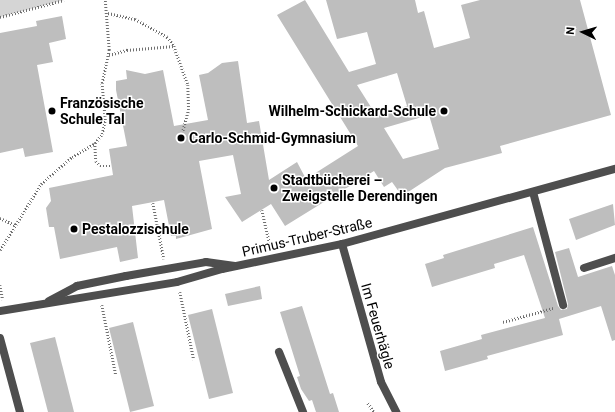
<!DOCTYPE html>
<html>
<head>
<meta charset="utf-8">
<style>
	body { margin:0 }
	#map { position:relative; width:615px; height:412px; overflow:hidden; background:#fff; font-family:Roboto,sans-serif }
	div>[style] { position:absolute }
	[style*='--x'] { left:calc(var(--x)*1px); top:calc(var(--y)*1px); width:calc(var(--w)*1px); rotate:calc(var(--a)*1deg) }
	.green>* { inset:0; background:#d5d5d5 }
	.building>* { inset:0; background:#bebebe }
	.path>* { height:2.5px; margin-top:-1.25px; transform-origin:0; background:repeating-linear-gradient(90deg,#707070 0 1px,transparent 0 3px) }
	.lane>* { height:8px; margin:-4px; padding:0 4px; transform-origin:4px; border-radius:4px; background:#4e4e4e }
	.street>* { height:8px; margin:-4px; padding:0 4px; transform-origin:4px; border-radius:4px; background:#4e4e4e }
	.dots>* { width:11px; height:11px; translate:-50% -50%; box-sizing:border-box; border:2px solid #fff; border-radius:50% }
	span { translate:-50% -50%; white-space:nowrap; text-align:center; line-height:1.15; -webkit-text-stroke:3px #fff; paint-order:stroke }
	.poi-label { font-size:14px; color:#000; font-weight:700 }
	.left { translate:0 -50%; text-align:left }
	.right { translate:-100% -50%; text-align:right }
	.street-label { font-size:14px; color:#000 }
	.north { position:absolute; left:563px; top:12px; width:40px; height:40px; -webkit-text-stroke:3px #fff; paint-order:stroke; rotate:275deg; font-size:11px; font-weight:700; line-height:16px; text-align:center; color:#000 }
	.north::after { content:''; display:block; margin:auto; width:14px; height:18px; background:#000; clip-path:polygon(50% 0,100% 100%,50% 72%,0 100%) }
</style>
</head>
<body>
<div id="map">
	<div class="green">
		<div style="clip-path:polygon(0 0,64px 0,0 17px)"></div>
	</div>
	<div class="building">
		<div style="clip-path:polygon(evenodd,305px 0,349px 72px,376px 64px,367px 32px,337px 39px,326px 0,415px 0,418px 13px,424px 11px,434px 48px,470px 38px,461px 5px,480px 0,580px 0,611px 115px,500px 146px,502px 153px,445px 168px,402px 196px,392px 182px,384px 187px,374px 171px,285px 226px,271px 204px,242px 222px,225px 197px,241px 194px,233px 155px,199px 161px,212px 229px,176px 239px,176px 236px,171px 236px,164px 200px,132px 206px,138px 258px,120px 262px,117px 247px,60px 259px,54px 227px,49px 227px,46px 208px,51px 201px,49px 188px,113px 175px,109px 149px,127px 146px,116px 90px,116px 81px,127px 79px,126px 70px,145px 74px,163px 70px,174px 126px,208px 120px,199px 75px,208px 73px,222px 63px,238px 61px,247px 123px,259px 121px,269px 180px,297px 162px,306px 179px,358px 146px,277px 15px,305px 0,397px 73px,407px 106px,376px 115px,357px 85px,397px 73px,305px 0,429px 115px,439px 149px,403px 159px,384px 128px,429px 115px)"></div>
		<div style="clip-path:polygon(62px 16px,66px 39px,49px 43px,53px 62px,37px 65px,53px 152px,25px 157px,23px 148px,0 153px,0 33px,37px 26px,36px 21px)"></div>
		<div style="clip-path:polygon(613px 204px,615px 225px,576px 240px,569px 219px)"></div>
		<div style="clip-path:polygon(533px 227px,558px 306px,561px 310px,567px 309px,568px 304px,555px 252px,569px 248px,578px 277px,612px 266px,615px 275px,615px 340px,612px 341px,601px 306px,559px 319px,563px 335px,487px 356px,488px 359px,445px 371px,440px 351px,482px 339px,481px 335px,545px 318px,524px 255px,494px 264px,495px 268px,432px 287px,425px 264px,444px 258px,443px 255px)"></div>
		<div style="clip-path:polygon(260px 286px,262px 299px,228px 306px,225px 294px)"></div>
		<div style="clip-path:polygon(302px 306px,330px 394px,333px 393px,339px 412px,316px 412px,312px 400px,309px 401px,301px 389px,297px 377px,300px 376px,280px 312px)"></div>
		<div style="clip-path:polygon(212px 309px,233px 393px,209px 399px,188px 315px)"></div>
		<div style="clip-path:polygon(133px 322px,154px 406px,130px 412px,109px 328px)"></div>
		<div style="clip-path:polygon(55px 337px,74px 412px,48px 412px,30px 343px)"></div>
	</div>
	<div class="path">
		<div style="--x:108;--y:13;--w:28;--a:13"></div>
		<div style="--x:135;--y:19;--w:37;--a:29"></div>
		<div style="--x:167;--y:37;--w:11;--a:49"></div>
		<div style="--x:0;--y:17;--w:66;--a:-14.9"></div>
		<div style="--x:109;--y:55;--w:19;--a:-16"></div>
		<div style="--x:127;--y:50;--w:47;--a:-4.9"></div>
		<div style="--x:174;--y:46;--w:41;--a:70.3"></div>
		<div style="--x:188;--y:85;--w:24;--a:88"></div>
		<div style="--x:189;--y:109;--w:23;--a:105"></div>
		<div style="--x:95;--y:143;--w:18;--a:87"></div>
		<div style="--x:96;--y:161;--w:6;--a:51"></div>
		<div style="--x:100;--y:166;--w:12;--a:0"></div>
		<div style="--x:153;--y:203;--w:57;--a:78.9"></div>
		<div style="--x:262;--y:210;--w:39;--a:77"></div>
		<div style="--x:0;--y:218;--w:17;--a:25"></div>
		<div style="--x:0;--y:250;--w:78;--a:-58.2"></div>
		<div style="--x:41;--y:184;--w:41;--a:-41.1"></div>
		<div style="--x:72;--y:157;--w:27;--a:-31"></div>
		<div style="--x:95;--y:143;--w:11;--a:-52"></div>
		<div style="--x:102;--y:134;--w:14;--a:-78"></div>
		<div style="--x:105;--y:120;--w:37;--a:-95"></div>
		<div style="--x:102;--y:83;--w:34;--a:-78"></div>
		<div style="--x:109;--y:50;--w:50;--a:-94.6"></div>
		<div style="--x:0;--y:285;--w:15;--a:79"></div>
		<div style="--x:180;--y:292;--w:69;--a:78.4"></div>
		<div style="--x:102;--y:305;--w:71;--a:78.7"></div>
		<div style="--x:503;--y:322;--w:52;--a:-15.6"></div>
		<div style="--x:368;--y:403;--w:11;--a:56"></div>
	</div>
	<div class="lane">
		<div style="--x:533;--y:192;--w:117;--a:75.1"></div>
		<div style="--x:584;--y:268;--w:33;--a:-18"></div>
		<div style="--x:49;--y:301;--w:32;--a:-28"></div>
		<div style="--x:77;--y:286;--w:50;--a:-11.5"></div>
		<div style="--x:126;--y:276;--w:81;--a:-9.9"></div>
		<div style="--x:206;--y:262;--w:29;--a:8"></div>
		<div style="--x:279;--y:352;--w:65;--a:68.2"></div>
	</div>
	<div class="street">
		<div style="--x:342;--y:244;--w:143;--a:74.2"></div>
		<div style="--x:381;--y:382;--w:34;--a:63"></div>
		<div style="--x:0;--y:311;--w:179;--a:-9.3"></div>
		<div style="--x:177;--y:282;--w:47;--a:-16.1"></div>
		<div style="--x:222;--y:269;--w:123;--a:-11.8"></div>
		<div style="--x:342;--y:244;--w:283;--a:-15.4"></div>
		<div style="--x:0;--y:338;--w:77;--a:74.9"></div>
	</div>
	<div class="dots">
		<div style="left:52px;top:111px;background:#000"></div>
		<div style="left:444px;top:111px;background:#000"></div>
		<div style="left:181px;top:138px;background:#000"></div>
		<div style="left:274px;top:188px;background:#000"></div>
		<div style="left:74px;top:229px;background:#000"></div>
	</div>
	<div class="poi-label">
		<span class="left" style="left:60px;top:111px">Französische<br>Schule Tal</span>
		<span class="right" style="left:436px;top:111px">Wilhelm-Schickard-Schule</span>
		<span class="left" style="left:189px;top:138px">Carlo-Schmid-Gymnasium</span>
		<span class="left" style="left:282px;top:188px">Stadtbücherei –<br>Zweigstelle Derendingen</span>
		<span class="left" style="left:82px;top:229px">Pestalozzischule</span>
	</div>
	<div class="street-label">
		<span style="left:307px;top:237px;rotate:-13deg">Primus-Truber-Straße</span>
		<span style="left:378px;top:326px;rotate:74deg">Im Feuerhägle</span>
	</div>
	<div class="north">N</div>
</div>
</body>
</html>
